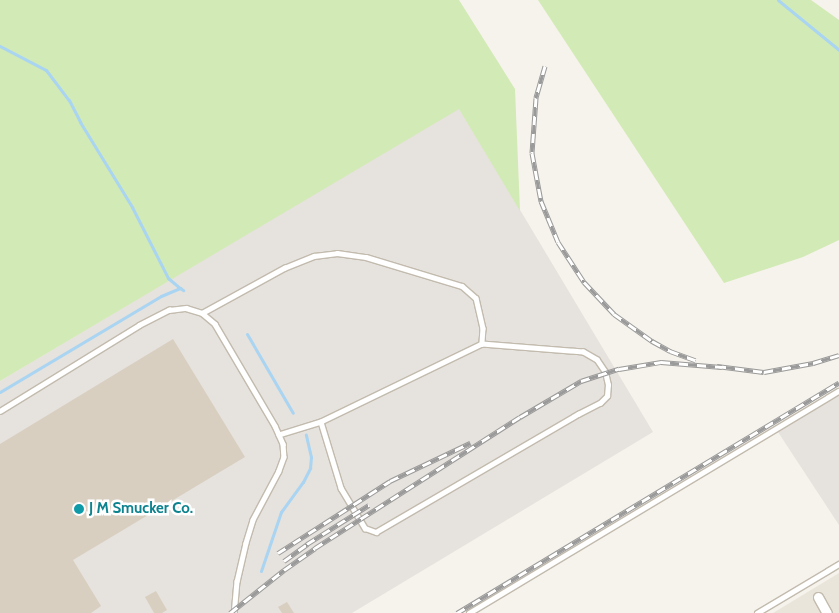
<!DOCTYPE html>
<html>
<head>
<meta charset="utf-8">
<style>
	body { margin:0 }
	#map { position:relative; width:839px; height:613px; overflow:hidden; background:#f6f3ec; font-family:Cabin,sans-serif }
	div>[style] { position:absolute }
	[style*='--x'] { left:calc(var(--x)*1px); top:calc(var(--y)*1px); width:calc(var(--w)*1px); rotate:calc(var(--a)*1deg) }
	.residential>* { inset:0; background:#eae5da }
	.industrial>* { inset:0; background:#e6e2dd }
	.green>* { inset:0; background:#d2eab5 }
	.stream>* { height:3px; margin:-1.5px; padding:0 1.5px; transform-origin:1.5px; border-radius:1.5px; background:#a9d4f2 }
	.building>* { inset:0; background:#d8cfc1 }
	.roads { filter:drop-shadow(1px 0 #c2bbae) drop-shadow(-1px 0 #c2bbae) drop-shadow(0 1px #c2bbae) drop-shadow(0 -1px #c2bbae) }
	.service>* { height:4.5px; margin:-2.25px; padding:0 2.25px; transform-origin:2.25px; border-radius:2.25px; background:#fff }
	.minor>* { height:9px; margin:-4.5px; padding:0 4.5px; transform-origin:4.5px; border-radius:4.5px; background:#fff }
	.rail>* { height:5px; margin-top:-2.5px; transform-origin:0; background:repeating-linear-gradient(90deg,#fff 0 9px,#9a9a9a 0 18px); box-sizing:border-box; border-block:1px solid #9a9a9a }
	.dots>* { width:14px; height:14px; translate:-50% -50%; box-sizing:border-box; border:2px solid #fff; border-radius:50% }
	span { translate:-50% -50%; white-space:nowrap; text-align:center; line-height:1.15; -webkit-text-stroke:5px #fff; paint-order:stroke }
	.culture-label { font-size:15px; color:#0d838f; font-weight:700 }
	.left { translate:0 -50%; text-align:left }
</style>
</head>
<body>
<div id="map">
	<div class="residential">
		<div style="clip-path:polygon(839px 573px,839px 613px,773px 613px)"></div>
	</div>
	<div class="industrial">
		<div style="clip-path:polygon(459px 108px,653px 432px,352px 613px,0 613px,0 381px)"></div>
		<div style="clip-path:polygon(839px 391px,839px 525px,776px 429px)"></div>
	</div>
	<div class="green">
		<div style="clip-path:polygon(0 0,459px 0,515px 89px,520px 211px,459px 109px,0 381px)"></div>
		<div style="clip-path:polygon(538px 0,811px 0,839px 20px,839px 240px,803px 257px,724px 283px)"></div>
	</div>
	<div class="stream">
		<div style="--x:778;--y:0;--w:79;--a:39.3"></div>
		<div style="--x:0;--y:46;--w:52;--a:27.6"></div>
		<div style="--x:46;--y:70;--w:38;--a:53"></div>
		<div style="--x:69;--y:100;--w:25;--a:63"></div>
		<div style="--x:80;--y:122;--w:100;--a:58.5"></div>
		<div style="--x:132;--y:207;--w:80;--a:63.1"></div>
		<div style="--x:168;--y:278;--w:16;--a:40"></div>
		<div style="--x:247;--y:334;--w:91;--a:59.8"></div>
		<div style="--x:0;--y:392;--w:187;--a:-30.8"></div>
		<div style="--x:161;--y:296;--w:21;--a:-23"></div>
		<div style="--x:180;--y:288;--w:4;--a:34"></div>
		<div style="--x:261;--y:571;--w:62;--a:-71.3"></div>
		<div style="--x:281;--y:512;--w:37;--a:-54"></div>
		<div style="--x:303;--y:482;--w:16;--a:-63"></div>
		<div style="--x:310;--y:468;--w:11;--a:-85"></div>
		<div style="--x:311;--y:457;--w:23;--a:-103"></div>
	</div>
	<div class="building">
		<div style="clip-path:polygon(173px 339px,245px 457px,73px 560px,101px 606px,91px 613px,0 613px,0 444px)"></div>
		<div style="clip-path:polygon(156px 591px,167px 610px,162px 613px,154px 613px,145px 597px)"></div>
		<div style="clip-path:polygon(287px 602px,294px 613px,282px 613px,278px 607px)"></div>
	</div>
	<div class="roads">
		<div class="service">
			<div style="--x:202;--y:313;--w:94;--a:-28.8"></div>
			<div style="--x:284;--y:268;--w:32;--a:-22"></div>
			<div style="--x:314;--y:256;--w:23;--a:-7"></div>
			<div style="--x:337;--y:253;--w:29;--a:8"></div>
			<div style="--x:366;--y:257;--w:100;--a:16.8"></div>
			<div style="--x:462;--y:286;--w:18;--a:41"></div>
			<div style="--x:476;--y:298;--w:31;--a:77"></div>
			<div style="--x:483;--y:328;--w:16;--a:94"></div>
			<div style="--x:482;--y:344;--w:179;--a:154.2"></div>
			<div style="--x:321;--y:422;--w:44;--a:162.8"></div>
			<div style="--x:0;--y:411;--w:163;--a:-31.7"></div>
			<div style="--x:139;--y:325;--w:34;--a:-27"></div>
			<div style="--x:169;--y:310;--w:17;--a:-7"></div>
			<div style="--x:186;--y:308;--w:17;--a:17"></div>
			<div style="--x:202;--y:313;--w:17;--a:40"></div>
			<div style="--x:215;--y:324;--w:118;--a:59.5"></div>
			<div style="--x:275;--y:426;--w:20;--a:66"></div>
			<div style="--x:283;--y:444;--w:13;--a:86"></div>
			<div style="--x:284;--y:457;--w:15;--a:110"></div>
			<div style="--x:279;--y:471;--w:55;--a:118"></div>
			<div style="--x:253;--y:520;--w:24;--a:107"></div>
			<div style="--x:246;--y:543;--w:39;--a:103"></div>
			<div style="--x:237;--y:581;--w:32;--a:95"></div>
			<div style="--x:321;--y:422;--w:69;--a:73.1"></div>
			<div style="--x:341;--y:488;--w:47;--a:59"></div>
			<div style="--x:365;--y:528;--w:12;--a:20"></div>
			<div style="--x:376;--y:532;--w:234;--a:-30.3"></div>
			<div style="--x:578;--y:414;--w:25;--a:-27"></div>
			<div style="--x:600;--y:403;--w:10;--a:-45"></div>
			<div style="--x:607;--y:396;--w:11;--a:-85"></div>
			<div style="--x:608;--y:385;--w:13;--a:-103"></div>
			<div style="--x:605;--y:372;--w:14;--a:-124"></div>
			<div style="--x:597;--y:360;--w:16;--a:-150"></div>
			<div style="--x:583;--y:352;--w:101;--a:-175.5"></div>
			<div style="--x:469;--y:613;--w:431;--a:-31"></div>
			<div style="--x:757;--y:613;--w:96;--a:-30.9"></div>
		</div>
		<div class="minor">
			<div style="--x:818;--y:597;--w:18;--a:61"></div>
		</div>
	</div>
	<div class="rail">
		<div style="--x:545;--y:66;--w:33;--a:106"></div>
		<div style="--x:536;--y:98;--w:55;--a:94.2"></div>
		<div style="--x:532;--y:153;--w:49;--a:79.4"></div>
		<div style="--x:541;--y:201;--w:44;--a:67.5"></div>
		<div style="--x:558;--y:242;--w:48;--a:57"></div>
		<div style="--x:584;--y:282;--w:44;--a:46.8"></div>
		<div style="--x:614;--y:314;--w:47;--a:35.4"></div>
		<div style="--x:652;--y:341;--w:21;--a:29"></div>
		<div style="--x:670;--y:351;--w:27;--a:20"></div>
		<div style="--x:717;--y:366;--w:47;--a:7.3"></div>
		<div style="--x:764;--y:372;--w:50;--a:-10.4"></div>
		<div style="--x:813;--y:363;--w:27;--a:-17"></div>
		<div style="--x:278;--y:553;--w:133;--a:-32.7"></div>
		<div style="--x:390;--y:481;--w:89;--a:-25.4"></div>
		<div style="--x:284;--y:561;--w:29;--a:-36"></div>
		<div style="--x:307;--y:544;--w:73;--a:-32.2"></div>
		<div style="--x:230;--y:613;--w:69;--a:-38.5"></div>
		<div style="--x:284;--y:570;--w:38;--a:-35"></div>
		<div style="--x:315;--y:548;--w:243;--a:-32.6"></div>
		<div style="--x:520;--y:417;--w:71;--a:-30.5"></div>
		<div style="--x:581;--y:381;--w:40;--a:-18"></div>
		<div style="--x:619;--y:369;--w:43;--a:-9.5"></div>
		<div style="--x:661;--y:362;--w:61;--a:4.7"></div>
		<div style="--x:457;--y:613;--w:446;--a:-31.1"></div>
	</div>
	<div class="dots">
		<div style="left:79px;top:509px;background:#0f9aa8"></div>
	</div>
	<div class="culture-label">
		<span class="left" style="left:89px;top:509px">J M Smucker Co.</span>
	</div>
</div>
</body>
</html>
